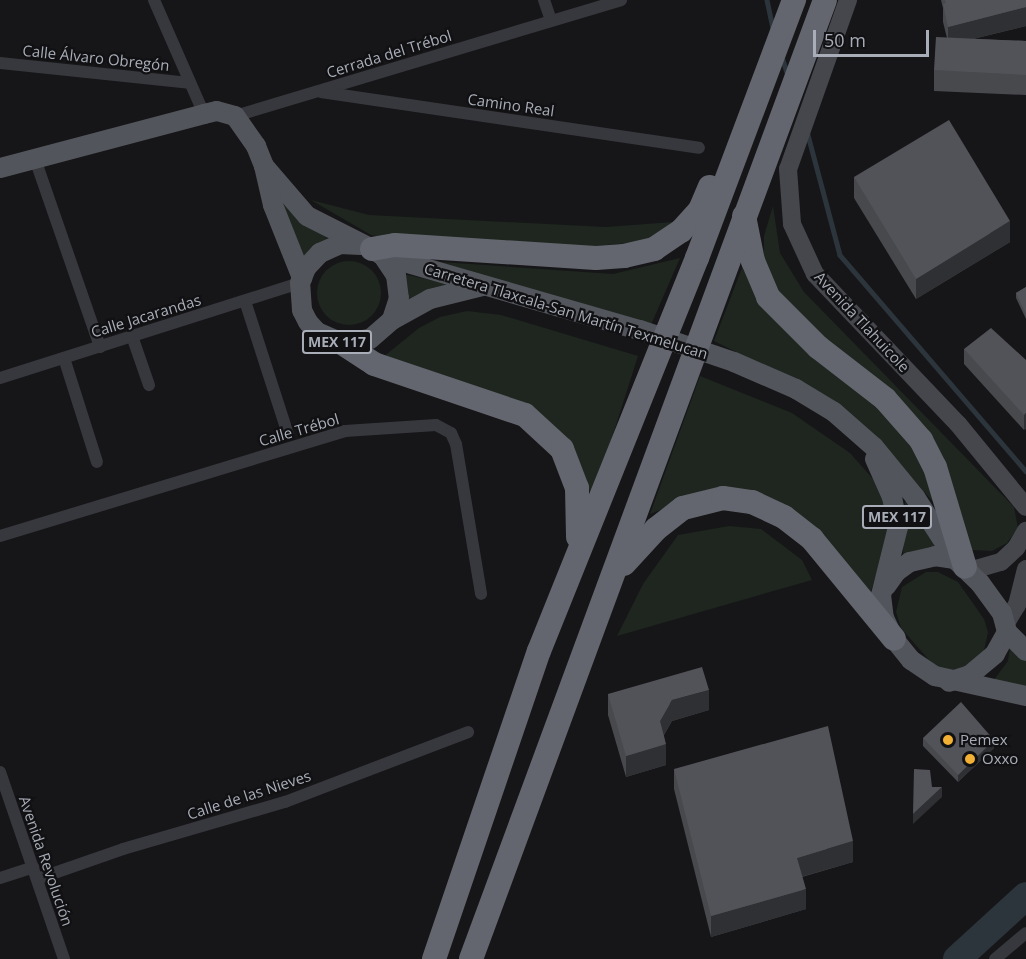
<!DOCTYPE html>
<html>
<head>
<meta charset="utf-8">
<style>
	body { margin:0 }
	#map { position:relative; width:1026px; height:959px; overflow:hidden; background:#161618; font-family:"Open Sans",sans-serif }
	div>[style] { position:absolute }
	[style*='--x'] { left:calc(var(--x)*1px); top:calc(var(--y)*1px); width:calc(var(--w)*1px); rotate:calc(var(--a)*1deg) }
	.green>* { inset:0; background:#1e261f }
	.round { border-radius:50% }
	.stream>* { height:4.5px; margin:-2.25px; padding:0 2.25px; transform-origin:2.25px; border-radius:2.25px; background:#2c353c }
	.river>* { height:28px; margin:-14px; padding:0 14px; transform-origin:14px; border-radius:14px; background:#2c353c }
	.minor>* { height:12px; margin:-6px; padding:0 6px; transform-origin:6px; border-radius:6px; background:#37383d }
	.secondary>* { height:18px; margin:-9px; padding:0 9px; transform-origin:9px; border-radius:9px; background:#45474d }
	.primary>* { height:20px; margin:-10px; padding:0 10px; transform-origin:10px; border-radius:10px; background:#53555c }
	.motorway>* { height:24px; margin:-12px; padding:0 12px; transform-origin:12px; border-radius:12px; background:#63666e }
	.wall>* { inset:0; background:#47494d }
	.shaded-wall>* { inset:0; background:#2f3033 }
	.building>* { inset:0; background:#525359 }
	.dots>* { width:16px; height:16px; translate:-50% -50%; box-sizing:border-box; border:3px solid #111113; border-radius:50% }
	span { translate:-50% -50%; white-space:nowrap; text-align:center; line-height:1.15; -webkit-text-stroke:4.5px #111113; paint-order:stroke }
	.shield-label span { padding:2px 4px; background:#111113; border:2px solid; border-radius:4px; -webkit-text-stroke-width:0 }
	.shield-label { font-size:14px; color:#a8adb8; font-weight:700 }
	.street-label { font-size:15px; color:#a8adb8 }
	.poi-label { font-size:15px; color:#a8adb8 }
	.left { translate:0 -50%; text-align:left }
	.scale { position:absolute; left:813px; top:30px; width:116px; height:27px; box-sizing:border-box; border:3px solid #a8adb8; border-top:0; padding-left:8px; font-size:18px; line-height:21px; white-space:nowrap; color:#a8adb8; -webkit-text-stroke:4px #111113; paint-order:stroke }
</style>
</head>
<body>
<div id="map">
	<div class="green">
		<div style="clip-path:polygon(311px 200px,369px 215px,606px 227px,673px 222px,652px 237px,629px 243px,584px 247px,391px 239px,371px 235px)"></div>
		<div style="clip-path:polygon(282px 203px,333px 243px,302px 267px)"></div>
		<div style="clip-path:polygon(773px 206px,780px 253px,804px 292px,1014px 507px,1018px 528px,1007px 543px,992px 551px,972px 550px,869px 375px,778px 298px,764px 258px,764px 236px)"></div>
		<div style="clip-path:polygon(680px 258px,650px 327px,426px 261px,613px 274px)"></div>
		<div style="clip-path:polygon(745px 260px,913px 435px,935px 504px,887px 451px,750px 359px,714px 341px)"></div>
		<div class="round" style="left:317px;top:261px;width:64px;height:64px"></div>
		<div style="clip-path:polygon(403px 274px,457px 286px,406px 305px)"></div>
		<div style="clip-path:polygon(467px 311px,501px 315px,638px 356px,593px 497px,572px 450px,382px 358px,419px 328px,440px 317px)"></div>
		<div style="clip-path:polygon(700px 376px,792px 413px,850px 453px,873px 479px,881px 491px,888px 535px,868px 601px,808px 528px,697px 496px,650px 514px)"></div>
		<div style="clip-path:polygon(905px 497px,938px 551px,903px 556px)"></div>
		<div style="clip-path:polygon(729px 526px,761px 529px,802px 560px,812px 580px,617px 636px,643px 584px,678px 535px)"></div>
		<div style="clip-path:polygon(926px 572px,938px 572px,958px 582px,984px 619px,988px 632px,984px 651px,959px 672px,935px 667px,901px 628px,896px 612px,902px 587px)"></div>
		<div style="clip-path:polygon(1011px 641px,1026px 661px,1026px 687px,993px 681px,1008px 661px)"></div>
	</div>
	<div class="stream">
		<div style="--x:767;--y:0;--w:30;--a:78"></div>
		<div style="--x:782;--y:57;--w:19;--a:72"></div>
		<div style="--x:807;--y:131;--w:128;--a:75.1"></div>
		<div style="--x:840;--y:255;--w:285;--a:49.3"></div>
	</div>
	<div class="river">
		<div style="--x:957;--y:959;--w:93;--a:-42.4"></div>
	</div>
	<div class="minor">
		<div style="--x:154;--y:0;--w:124;--a:66.3"></div>
		<div style="--x:544;--y:0;--w:21;--a:71"></div>
		<div style="--x:0;--y:63;--w:190;--a:6"></div>
		<div style="--x:321;--y:92;--w:382;--a:8.4"></div>
		<div style="--x:235;--y:116;--w:403;--a:-16.7"></div>
		<div style="--x:35;--y:159;--w:199;--a:70.9"></div>
		<div style="--x:245;--y:301;--w:140;--a:72.1"></div>
		<div style="--x:132;--y:336;--w:52;--a:70.9"></div>
		<div style="--x:64;--y:358;--w:109;--a:72.4"></div>
		<div style="--x:0;--y:378;--w:315;--a:-17.6"></div>
		<div style="--x:0;--y:536;--w:361;--a:-16.9"></div>
		<div style="--x:345;--y:431;--w:91;--a:-3.8"></div>
		<div style="--x:436;--y:425;--w:17;--a:28"></div>
		<div style="--x:451;--y:433;--w:12;--a:66"></div>
		<div style="--x:456;--y:444;--w:152;--a:80.5"></div>
		<div style="--x:0;--y:772;--w:198;--a:71.1"></div>
		<div style="--x:0;--y:878;--w:35;--a:-18"></div>
		<div style="--x:37;--y:879;--w:91;--a:-19.2"></div>
		<div style="--x:123;--y:849;--w:169;--a:-16.2"></div>
		<div style="--x:285;--y:802;--w:196;--a:-20.9"></div>
		<div style="--x:995;--y:959;--w:40;--a:-40"></div>
	</div>
	<div class="secondary">
		<div style="--x:848;--y:0;--w:179;--a:109.5"></div>
		<div style="--x:788;--y:169;--w:55;--a:85.8"></div>
		<div style="--x:792;--y:224;--w:55;--a:65.3"></div>
		<div style="--x:815;--y:274;--w:207;--a:46.4"></div>
		<div style="--x:958;--y:424;--w:107;--a:50.7"></div>
		<div style="--x:969;--y:571;--w:33;--a:-16"></div>
		<div style="--x:1001;--y:562;--w:21;--a:-43"></div>
		<div style="--x:1016;--y:548;--w:20;--a:-60"></div>
		<div style="--x:1006;--y:623;--w:21;--a:-59"></div>
		<div style="--x:1017;--y:605;--w:37;--a:-76"></div>
	</div>
	<div class="primary">
		<div style="--x:264;--y:166;--w:66;--a:49.3"></div>
		<div style="--x:307;--y:216;--w:73;--a:26.9"></div>
		<div style="--x:372;--y:249;--w:13;--a:32"></div>
		<div style="--x:383;--y:256;--w:23;--a:56"></div>
		<div style="--x:396;--y:275;--w:23;--a:83"></div>
		<div style="--x:399;--y:298;--w:23;--a:108"></div>
		<div style="--x:392;--y:320;--w:29;--a:139"></div>
		<div style="--x:370;--y:339;--w:28;--a:172"></div>
		<div style="--x:342;--y:343;--w:27;--a:-156"></div>
		<div style="--x:317;--y:332;--w:13;--a:-132"></div>
		<div style="--x:308;--y:322;--w:13;--a:-117"></div>
		<div style="--x:302;--y:310;--w:27;--a:-94"></div>
		<div style="--x:300;--y:283;--w:16;--a:-68"></div>
		<div style="--x:306;--y:268;--w:21;--a:-47"></div>
		<div style="--x:320;--y:253;--w:22;--a:-24"></div>
		<div style="--x:340;--y:244;--w:21;--a:3"></div>
		<div style="--x:0;--y:168;--w:211;--a:-14.8"></div>
		<div style="--x:204;--y:114;--w:13;--a:-13"></div>
		<div style="--x:217;--y:111;--w:19;--a:16"></div>
		<div style="--x:235;--y:116;--w:37;--a:55"></div>
		<div style="--x:256;--y:146;--w:22;--a:68"></div>
		<div style="--x:264;--y:166;--w:40;--a:77"></div>
		<div style="--x:273;--y:205;--w:79;--a:68.3"></div>
		<div style="--x:383;--y:256;--w:267;--a:16.1"></div>
		<div style="--x:640;--y:330;--w:99;--a:18.8"></div>
		<div style="--x:734;--y:362;--w:68;--a:23.5"></div>
		<div style="--x:796;--y:389;--w:44;--a:31.2"></div>
		<div style="--x:834;--y:412;--w:53;--a:41.2"></div>
		<div style="--x:874;--y:447;--w:65;--a:50.6"></div>
		<div style="--x:915;--y:497;--w:74;--a:57.2"></div>
		<div style="--x:392;--y:320;--w:43;--a:-28.9"></div>
		<div style="--x:430;--y:299;--w:54;--a:-14"></div>
		<div style="--x:875;--y:459;--w:42;--a:65.9"></div>
		<div style="--x:892;--y:497;--w:31;--a:79"></div>
		<div style="--x:898;--y:527;--w:70;--a:104"></div>
		<div style="--x:881;--y:595;--w:23;--a:83"></div>
		<div style="--x:884;--y:618;--w:23;--a:65"></div>
		<div style="--x:894;--y:639;--w:27;--a:51"></div>
		<div style="--x:911;--y:660;--w:29;--a:34"></div>
		<div style="--x:935;--y:676;--w:93;--a:12.4"></div>
		<div style="--x:886;--y:586;--w:17;--a:-54"></div>
		<div style="--x:896;--y:572;--w:17;--a:-36"></div>
		<div style="--x:910;--y:562;--w:26;--a:-13"></div>
		<div style="--x:935;--y:556;--w:20;--a:9"></div>
		<div style="--x:955;--y:559;--w:35;--a:44"></div>
		<div style="--x:980;--y:583;--w:37;--a:54"></div>
		<div style="--x:1002;--y:613;--w:20;--a:75"></div>
		<div style="--x:1007;--y:632;--w:25;--a:119"></div>
		<div style="--x:995;--y:654;--w:33;--a:140"></div>
		<div style="--x:970;--y:675;--w:22;--a:162"></div>
		<div style="--x:1007;--y:632;--w:27;--a:45"></div>
	</div>
	<div class="motorway">
		<div style="--x:744;--y:216;--w:46;--a:78.7"></div>
		<div style="--x:753;--y:261;--w:39;--a:67"></div>
		<div style="--x:768;--y:297;--w:71;--a:45"></div>
		<div style="--x:818;--y:347;--w:85;--a:37.8"></div>
		<div style="--x:885;--y:399;--w:55;--a:48.7"></div>
		<div style="--x:921;--y:440;--w:30;--a:63"></div>
		<div style="--x:935;--y:467;--w:104;--a:73.3"></div>
		<div style="--x:372;--y:249;--w:23;--a:-10"></div>
		<div style="--x:395;--y:245;--w:201;--a:3.7"></div>
		<div style="--x:596;--y:258;--w:28;--a:-4"></div>
		<div style="--x:624;--y:256;--w:31;--a:-13"></div>
		<div style="--x:654;--y:249;--w:32;--a:-34"></div>
		<div style="--x:681;--y:231;--w:28;--a:-48"></div>
		<div style="--x:700;--y:210;--w:25;--a:-67"></div>
		<div style="--x:342;--y:343;--w:38;--a:33"></div>
		<div style="--x:374;--y:364;--w:159;--a:18.7"></div>
		<div style="--x:525;--y:415;--w:50;--a:42.6"></div>
		<div style="--x:562;--y:449;--w:42;--a:69"></div>
		<div style="--x:577;--y:488;--w:49;--a:88.8"></div>
		<div style="--x:624;--y:564;--w:47;--a:-47.6"></div>
		<div style="--x:656;--y:529;--w:34;--a:-38"></div>
		<div style="--x:683;--y:508;--w:41;--a:-14"></div>
		<div style="--x:723;--y:498;--w:29;--a:8"></div>
		<div style="--x:752;--y:502;--w:35;--a:25"></div>
		<div style="--x:784;--y:517;--w:36;--a:38"></div>
		<div style="--x:812;--y:539;--w:129;--a:50.6"></div>
		<div style="--x:434;--y:959;--w:325;--a:-71.2"></div>
		<div style="--x:539;--y:651;--w:424;--a:-68.1"></div>
		<div style="--x:697;--y:258;--w:276;--a:-69.4"></div>
		<div style="--x:471;--y:959;--w:1022;--a:-69.74"></div>
	</div>
	<div class="wall">
		<div style="clip-path:polygon(941px 0,1026px 0,1026px 26px,973px 39px,1026px 41px,1026px 95px,934px 91px,934px 70px,947px 38px,943px 22px,943px 8px)"></div>
		<div style="clip-path:polygon(854px 177px,1010px 242px,916px 299px,854px 198px)"></div>
		<div style="clip-path:polygon(1026px 287px,1026px 319px,1016px 298px,1016px 293px)"></div>
		<div style="clip-path:polygon(964px 349px,1026px 360px,1024px 430px,964px 364px)"></div>
		<div style="clip-path:polygon(608px 694px,709px 710px,672px 721px,664px 735px,666px 765px,626px 777px,608px 715px)"></div>
		<div style="clip-path:polygon(923px 738px,994px 748px,958px 782px,923px 746px)"></div>
		<div style="clip-path:polygon(674px 769px,853px 862px,802px 877px,806px 909px,711px 937px,674px 789px)"></div>
	</div>
	<div class="shaded-wall">
		<div style="clip-path:polygon(1026px 7px,1026px 26px,948px 45px,948px 27px)"></div>
		<div style="clip-path:polygon(1010px 221px,1010px 242px,916px 299px,916px 279px)"></div>
		<div style="clip-path:polygon(1026px 413px,1026px 429px,1024px 430px,1024px 415px)"></div>
		<div style="clip-path:polygon(709px 690px,709px 710px,672px 721px,660px 741px,660px 721px,672px 700px)"></div>
		<div style="clip-path:polygon(994px 740px,994px 748px,958px 782px,958px 775px)"></div>
		<div style="clip-path:polygon(666px 744px,666px 765px,626px 777px,626px 756px)"></div>
		<div style="clip-path:polygon(942px 787px,942px 797px,913px 824px,913px 814px)"></div>
		<div style="clip-path:polygon(853px 841px,853px 862px,797px 878px,797px 858px)"></div>
		<div style="clip-path:polygon(806px 889px,806px 909px,711px 937px,711px 916px)"></div>
	</div>
	<div class="building">
		<div style="clip-path:polygon(945px 0,1026px 0,1026px 7px,948px 27px,943px 4px,946px 3px)"></div>
		<div style="clip-path:polygon(936px 37px,1026px 41px,1026px 75px,934px 70px)"></div>
		<div style="clip-path:polygon(949px 120px,1010px 221px,916px 279px,854px 177px)"></div>
		<div style="clip-path:polygon(1026px 287px,1026px 314px,1016px 293px)"></div>
		<div style="clip-path:polygon(991px 328px,1026px 360px,1026px 413px,1024px 415px,964px 349px)"></div>
		<div style="clip-path:polygon(702px 667px,709px 690px,672px 700px,660px 721px,666px 744px,626px 756px,608px 694px)"></div>
		<div style="clip-path:polygon(961px 702px,994px 740px,958px 775px,923px 738px)"></div>
		<div style="clip-path:polygon(828px 726px,853px 841px,797px 858px,806px 889px,711px 916px,674px 769px)"></div>
		<div style="clip-path:polygon(914px 769px,930px 770px,932px 787px,942px 787px,913px 814px)"></div>
	</div>
	<div class="dots">
		<div style="left:948px;top:740px;background:#f2b134"></div>
		<div style="left:970px;top:759px;background:#f2b134"></div>
	</div>
	<div class="shield-label">
		<span style="left:337px;top:342px">MEX 117</span>
		<span style="left:897px;top:517px">MEX 117</span>
	</div>
	<div class="street-label">
		<span style="left:389px;top:54px;rotate:-17deg">Cerrada del Trébol</span>
		<span style="left:96px;top:58px;rotate:6deg">Calle Álvaro Obregón</span>
		<span style="left:511px;top:105px;rotate:8deg">Camino Real</span>
		<span style="left:566px;top:311px;rotate:17deg">Carretera Tlaxcala-San Martín Texmelucan</span>
		<span style="left:146px;top:316px;rotate:-17deg">Calle Jacarandas</span>
		<span style="left:862px;top:322px;rotate:47deg">Avenida Tlahuicole</span>
		<span style="left:299px;top:430px;rotate:-16deg">Calle Trébol</span>
		<span style="left:249px;top:795px;rotate:-18deg">Calle de las Nieves</span>
		<span style="left:46px;top:861px;rotate:71deg">Avenida Revolución</span>
	</div>
	<div class="poi-label">
		<span class="left" style="left:960px;top:740px">Pemex</span>
		<span class="left" style="left:982px;top:759px">Oxxo</span>
	</div>
	<div class="scale">50 m</div>
</div>
</body>
</html>
